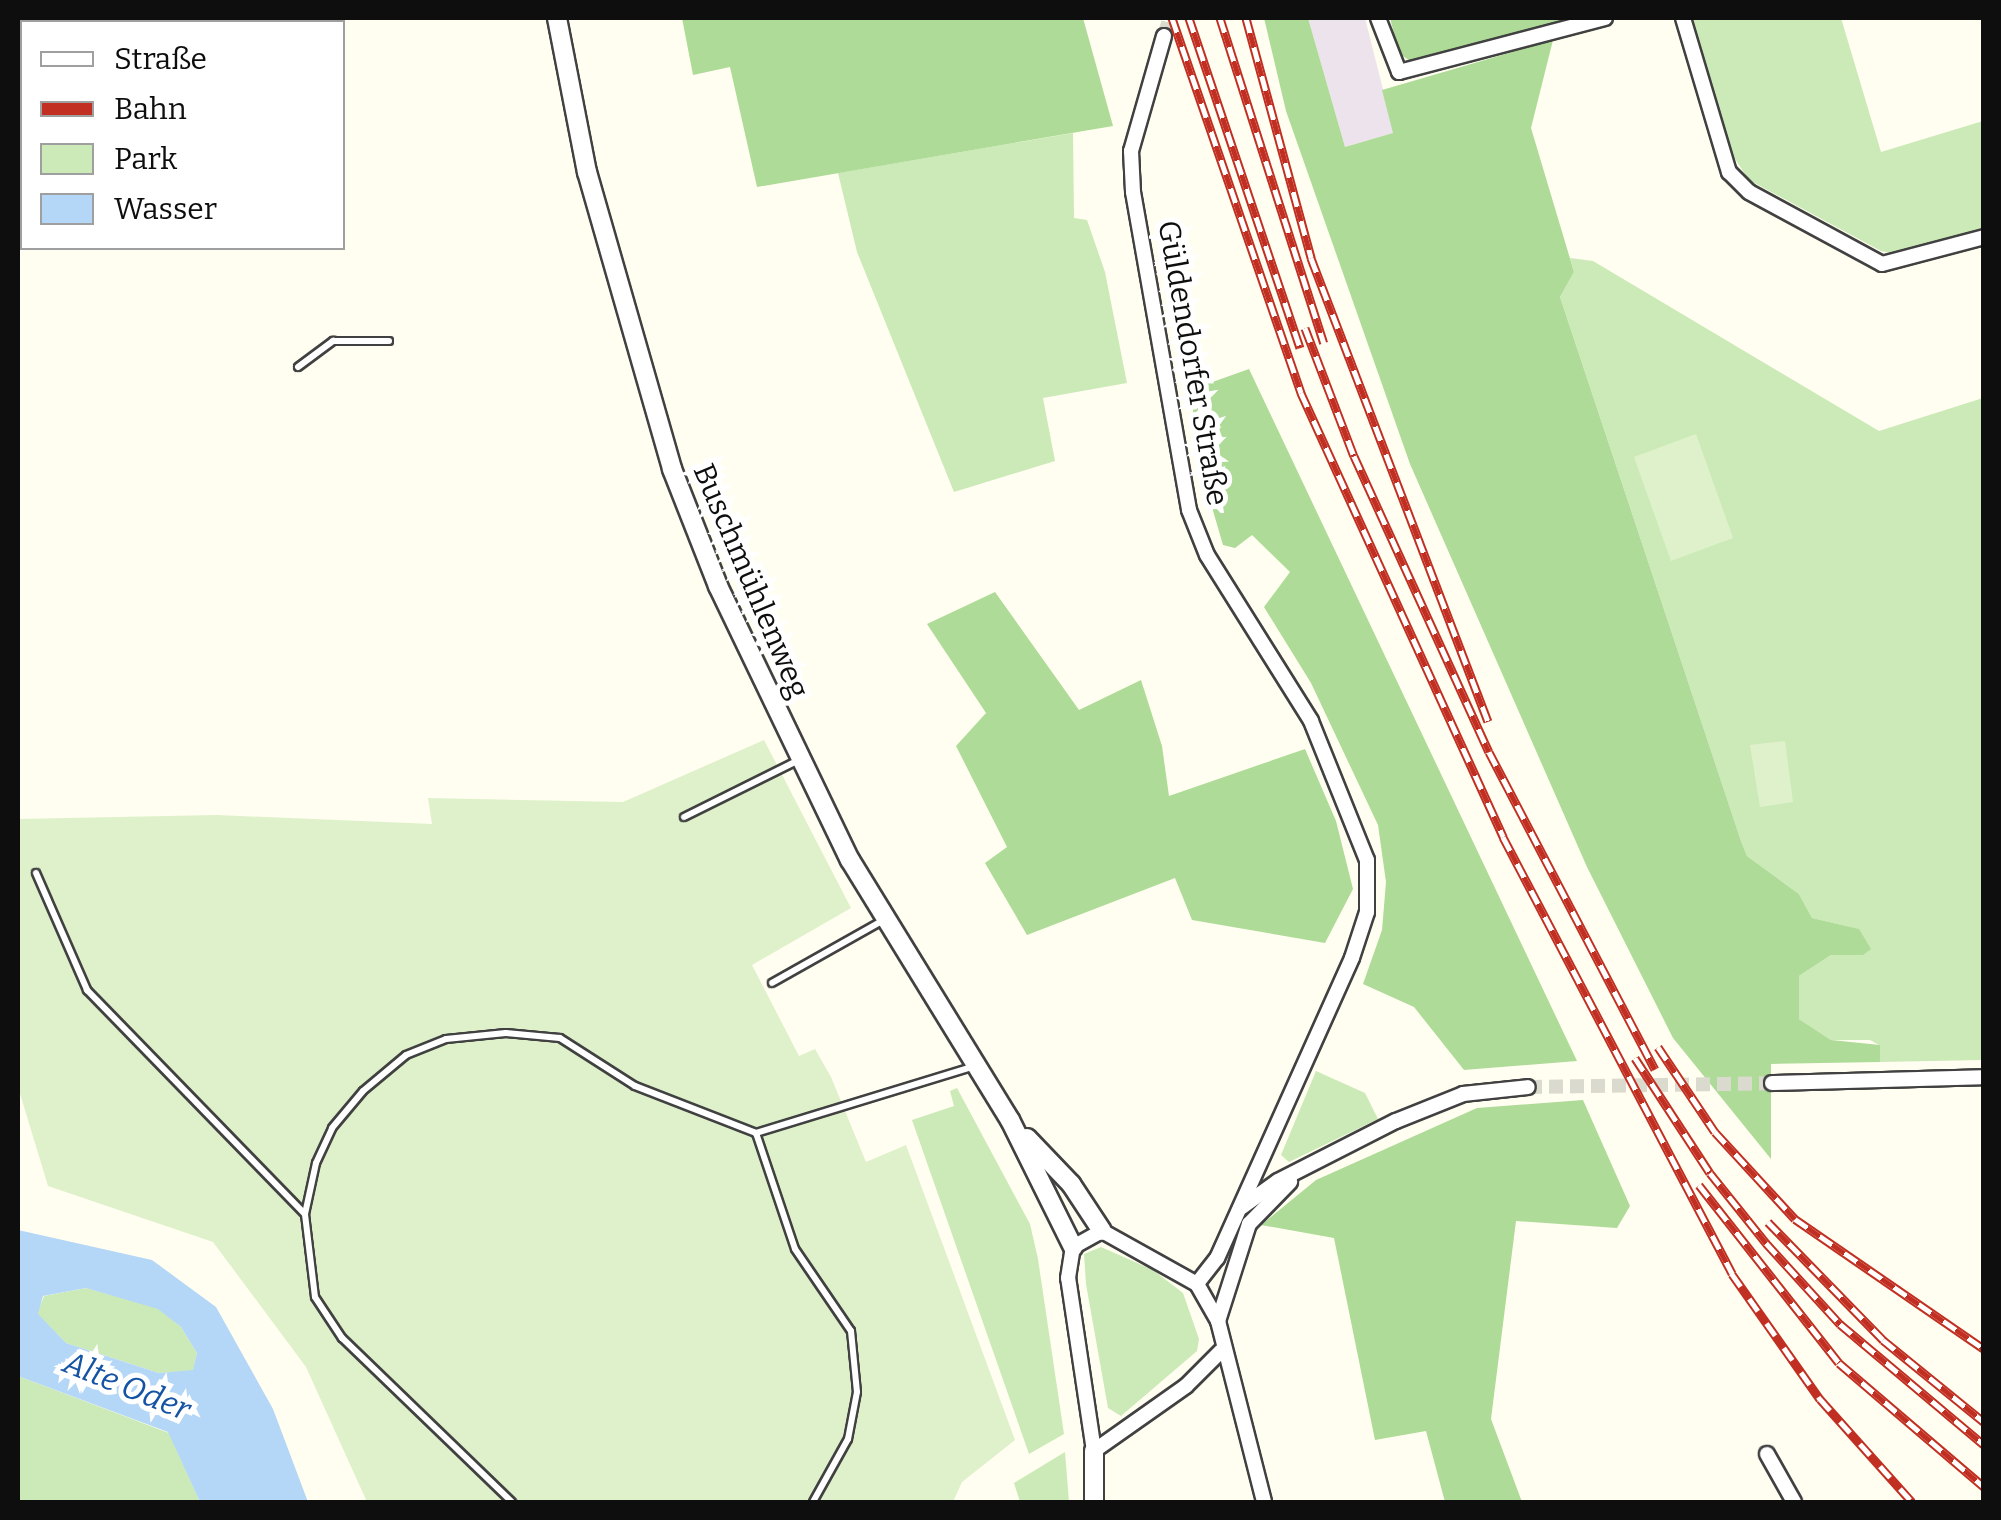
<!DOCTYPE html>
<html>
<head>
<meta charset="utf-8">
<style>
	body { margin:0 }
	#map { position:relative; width:2001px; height:1520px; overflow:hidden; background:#fffef0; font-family:Bitter,serif }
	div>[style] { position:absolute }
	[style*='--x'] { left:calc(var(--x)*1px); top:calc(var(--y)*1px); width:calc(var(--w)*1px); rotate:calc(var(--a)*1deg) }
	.industrial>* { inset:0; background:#ede3ed }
	.green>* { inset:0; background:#cceab8 }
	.forest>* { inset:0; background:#aedb97 }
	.pitch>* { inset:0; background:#dff1ca }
	.water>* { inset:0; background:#b4d6f7 }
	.minor-tunnel>* { height:14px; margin-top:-7px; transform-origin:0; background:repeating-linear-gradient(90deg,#dbdace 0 14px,transparent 0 21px) }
	.roads { filter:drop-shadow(2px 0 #414141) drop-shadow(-2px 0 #414141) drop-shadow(0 2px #414141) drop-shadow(0 -2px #414141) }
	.service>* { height:6px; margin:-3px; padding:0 3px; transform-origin:3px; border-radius:3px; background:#fff }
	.minor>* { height:14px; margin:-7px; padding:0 7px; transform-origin:7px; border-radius:7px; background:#fff }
	.tertiary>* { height:18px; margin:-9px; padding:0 9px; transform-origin:9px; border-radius:9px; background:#fff }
	.rail>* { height:9px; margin-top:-4.5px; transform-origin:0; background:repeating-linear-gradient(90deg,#fff 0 15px,#c12f23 0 30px); box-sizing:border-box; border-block:2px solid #c12f23 }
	span { translate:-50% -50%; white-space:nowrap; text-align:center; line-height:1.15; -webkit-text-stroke:10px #fff; paint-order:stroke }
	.street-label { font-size:30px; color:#0e0e0e }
	.water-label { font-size:32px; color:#1554a3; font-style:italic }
	.frame { position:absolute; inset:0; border:20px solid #0e0e0e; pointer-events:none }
	.legend { position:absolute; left:20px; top:20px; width:325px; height:230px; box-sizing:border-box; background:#fff; border:2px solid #9f9f9f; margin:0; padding:12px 18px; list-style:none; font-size:30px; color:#0e0e0e }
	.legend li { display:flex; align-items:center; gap:20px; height:50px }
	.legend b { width:50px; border:2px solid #9f9f9f }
</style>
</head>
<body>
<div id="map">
	<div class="industrial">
		<div style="clip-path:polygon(144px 18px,306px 18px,306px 22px,144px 22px)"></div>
		<div style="clip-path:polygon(1308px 18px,1365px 18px,1394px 133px,1345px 147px)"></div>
	</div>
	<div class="green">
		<div style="clip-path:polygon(1692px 18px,1841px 18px,1881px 152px,1983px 121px,1983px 230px,1896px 254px,1881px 251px,1749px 180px,1733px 156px)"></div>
		<div style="clip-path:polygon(1073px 133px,1074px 218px,1087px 220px,1105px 272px,1127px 383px,1043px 398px,1055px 461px,954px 492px,857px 252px,838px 173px)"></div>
		<div style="clip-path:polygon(1570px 258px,1593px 261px,1879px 431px,1983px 398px,1983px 1060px,1880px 1062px,1879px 1045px,1870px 1040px,1831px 1040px,1799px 1019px,1799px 976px,1831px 955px,1863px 955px,1858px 929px,1812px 918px,1799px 894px,1747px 856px,1741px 841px,1560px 297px,1574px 272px)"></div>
		<div style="clip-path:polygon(1316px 1071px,1365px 1093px,1378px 1119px,1289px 1162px,1281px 1155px)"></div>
		<div style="clip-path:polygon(957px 1088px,1030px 1224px,1038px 1259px,1064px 1434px,1029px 1454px,912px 1120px,954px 1106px,950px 1091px)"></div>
		<div style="clip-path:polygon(1101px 1247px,1153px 1270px,1183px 1293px,1199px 1339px,1197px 1351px,1121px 1416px,1108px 1408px,1086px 1284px,1084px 1254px)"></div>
		<div style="clip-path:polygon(86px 1288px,158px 1308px,181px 1327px,197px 1353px,193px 1371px,159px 1373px,66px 1343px,37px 1314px,44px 1296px)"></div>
		<div style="clip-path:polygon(18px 1376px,169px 1433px,200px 1502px,18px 1502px)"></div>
		<div style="clip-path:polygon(1065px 1452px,1069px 1502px,1020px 1502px,1014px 1483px)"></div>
	</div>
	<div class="forest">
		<div style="clip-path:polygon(682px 18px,1083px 18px,1113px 126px,757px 187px,730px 67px,693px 75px)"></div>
		<div style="clip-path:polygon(1264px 18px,1308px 18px,1345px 147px,1393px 133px,1382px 90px,1553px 40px,1531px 128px,1574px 272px,1560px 297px,1741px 841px,1747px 856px,1799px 894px,1812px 918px,1859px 929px,1871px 949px,1863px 955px,1831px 955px,1799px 976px,1799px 1019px,1831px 1040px,1880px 1045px,1880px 1062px,1771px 1064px,1771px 1159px,1673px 1038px,1587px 867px,1410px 464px,1286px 111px)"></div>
		<div style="clip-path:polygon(1390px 18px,1575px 18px,1414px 64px,1399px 53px)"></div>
		<div style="clip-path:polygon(1249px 369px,1577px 1061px,1464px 1070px,1414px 1007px,1363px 984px,1382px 930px,1386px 882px,1378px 825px,1311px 683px,1264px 607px,1290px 572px,1252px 535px,1235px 548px,1223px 545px,1202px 473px,1190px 390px)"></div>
		<div style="clip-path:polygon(995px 592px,1079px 710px,1141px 680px,1162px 746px,1169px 796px,1305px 749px,1336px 821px,1353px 889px,1325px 943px,1192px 920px,1175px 878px,1027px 935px,985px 863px,1007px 847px,956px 746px,986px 713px,927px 624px)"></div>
		<div style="clip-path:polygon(1583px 1100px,1630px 1206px,1617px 1228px,1516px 1221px,1491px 1419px,1522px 1502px,1445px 1502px,1426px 1431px,1375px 1440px,1334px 1238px,1261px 1225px,1316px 1180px,1477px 1108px)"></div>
	</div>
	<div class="pitch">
		<div style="clip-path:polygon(1696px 434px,1733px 538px,1671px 561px,1634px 457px)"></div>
		<div style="clip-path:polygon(764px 740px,851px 908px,752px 965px,799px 1056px,815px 1049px,831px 1077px,866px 1162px,906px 1145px,1015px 1440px,962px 1482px,953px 1502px,367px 1502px,306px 1367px,213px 1242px,48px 1186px,18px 1087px,18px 819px,217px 815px,432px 824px,428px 798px,623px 802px)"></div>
		<div style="clip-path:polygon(1785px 741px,1793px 802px,1760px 807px,1750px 745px)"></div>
	</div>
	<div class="water">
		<div style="clip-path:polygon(evenodd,18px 1230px,152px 1260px,216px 1307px,273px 1409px,308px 1502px,200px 1502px,168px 1432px,18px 1376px,18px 1230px,86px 1288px,158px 1309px,181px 1327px,197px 1353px,193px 1370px,159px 1373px,66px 1343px,38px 1314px,43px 1296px,86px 1288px)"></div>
	</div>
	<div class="minor-tunnel">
		<div style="--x:1164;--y:36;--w:19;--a:-72"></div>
		<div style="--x:1528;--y:1087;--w:244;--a:-0.9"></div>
	</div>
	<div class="roads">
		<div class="service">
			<div style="--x:298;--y:367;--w:44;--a:-36.6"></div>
			<div style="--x:333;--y:341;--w:56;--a:0"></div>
			<div style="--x:684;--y:817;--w:128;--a:-26.4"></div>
			<div style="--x:36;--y:873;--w:128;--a:66.4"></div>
			<div style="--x:87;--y:990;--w:311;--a:45.8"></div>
			<div style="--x:772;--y:983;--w:129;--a:-29.4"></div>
			<div style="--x:756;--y:1133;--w:229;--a:-17"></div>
			<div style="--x:512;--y:1502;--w:236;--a:-136"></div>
			<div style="--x:342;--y:1338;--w:49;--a:-123.4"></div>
			<div style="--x:315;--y:1297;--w:84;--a:-96.9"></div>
			<div style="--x:305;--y:1214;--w:52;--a:-77.8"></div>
			<div style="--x:316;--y:1163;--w:38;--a:-65"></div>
			<div style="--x:332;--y:1128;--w:48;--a:-50"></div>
			<div style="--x:363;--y:1091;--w:56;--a:-39.9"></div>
			<div style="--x:406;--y:1055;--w:43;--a:-21.8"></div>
			<div style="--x:446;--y:1039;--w:60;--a:-5.7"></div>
			<div style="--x:506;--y:1033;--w:54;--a:5.3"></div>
			<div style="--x:560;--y:1038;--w:89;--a:32.6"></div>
			<div style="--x:635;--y:1086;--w:130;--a:21.2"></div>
			<div style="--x:756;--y:1133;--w:122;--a:71.4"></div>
			<div style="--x:795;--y:1249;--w:99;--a:55.7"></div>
			<div style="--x:851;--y:1331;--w:61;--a:84.4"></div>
			<div style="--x:857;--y:1392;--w:48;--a:100.8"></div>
			<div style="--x:848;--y:1439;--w:72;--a:119.1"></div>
		</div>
		<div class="minor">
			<div style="--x:1378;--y:18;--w:58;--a:68.7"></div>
			<div style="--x:1399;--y:72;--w:213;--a:-14.7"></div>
			<div style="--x:1683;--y:18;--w:161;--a:73.4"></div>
			<div style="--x:1729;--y:172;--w:28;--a:45"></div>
			<div style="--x:1749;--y:192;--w:151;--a:28.4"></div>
			<div style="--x:1882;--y:264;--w:106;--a:-14.8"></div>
			<div style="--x:1164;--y:36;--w:120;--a:106"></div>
			<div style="--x:1131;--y:151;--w:41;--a:87.2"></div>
			<div style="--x:1133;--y:192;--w:323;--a:80"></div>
			<div style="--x:1189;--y:510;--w:48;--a:68.2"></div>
			<div style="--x:1207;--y:555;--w:196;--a:57.9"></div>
			<div style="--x:1311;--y:721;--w:150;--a:68.1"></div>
			<div style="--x:1367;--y:860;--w:52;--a:90"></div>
			<div style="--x:1367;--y:912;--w:48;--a:108.1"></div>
			<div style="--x:1352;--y:958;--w:329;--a:114.2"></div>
			<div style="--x:1217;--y:1258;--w:33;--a:128"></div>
			<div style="--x:1772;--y:1083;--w:212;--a:-1.6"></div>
			<div style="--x:1242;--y:1207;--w:44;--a:-35.8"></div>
			<div style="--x:1278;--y:1181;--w:132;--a:-27"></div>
			<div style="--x:1396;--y:1121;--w:72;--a:-21.9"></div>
			<div style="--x:1463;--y:1094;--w:65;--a:-6.1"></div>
			<div style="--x:1218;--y:1321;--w:102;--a:-72.3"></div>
			<div style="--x:1249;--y:1224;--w:59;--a:-45.7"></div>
			<div style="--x:1221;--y:1351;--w:49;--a:135"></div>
			<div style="--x:1186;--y:1386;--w:113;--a:144.8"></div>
			<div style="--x:1094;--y:1451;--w:175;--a:-98.5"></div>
			<div style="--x:1068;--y:1278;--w:31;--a:-81"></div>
			<div style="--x:1073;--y:1247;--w:33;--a:-29"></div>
			<div style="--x:1102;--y:1231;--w:109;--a:29.2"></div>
			<div style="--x:1197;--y:1284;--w:43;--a:60.4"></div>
			<div style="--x:1218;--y:1321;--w:187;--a:75.7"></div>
			<div style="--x:1767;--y:1454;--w:55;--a:60.6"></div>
		</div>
		<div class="tertiary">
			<div style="--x:557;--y:18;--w:157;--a:79"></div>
			<div style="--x:587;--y:172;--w:309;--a:74"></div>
			<div style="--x:672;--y:469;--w:126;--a:68.5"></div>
			<div style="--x:718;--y:586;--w:304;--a:64.3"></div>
			<div style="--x:850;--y:860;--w:305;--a:58.4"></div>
			<div style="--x:1010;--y:1120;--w:142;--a:63.6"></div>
			<div style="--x:1027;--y:1138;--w:64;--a:46.3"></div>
			<div style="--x:1071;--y:1184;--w:56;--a:56.6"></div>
			<div style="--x:1094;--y:1451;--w:51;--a:90"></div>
		</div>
	</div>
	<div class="rail">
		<div style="--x:1172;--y:18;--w:397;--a:71"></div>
		<div style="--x:1301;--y:393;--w:488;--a:65.5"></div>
		<div style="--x:1503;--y:837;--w:493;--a:62.3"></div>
		<div style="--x:1732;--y:1274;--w:153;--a:54.9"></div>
		<div style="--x:1820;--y:1399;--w:138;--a:48.2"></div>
		<div style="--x:1189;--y:18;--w:348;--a:71.4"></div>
		<div style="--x:1220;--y:18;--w:341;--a:72.3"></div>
		<div style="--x:1246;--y:18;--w:249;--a:74.8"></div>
		<div style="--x:1311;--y:258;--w:496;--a:69.1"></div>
		<div style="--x:1305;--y:328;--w:137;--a:69.1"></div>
		<div style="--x:1354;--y:456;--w:325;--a:65.5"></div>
		<div style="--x:1489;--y:752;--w:358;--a:62.4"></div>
		<div style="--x:1658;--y:1047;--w:102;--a:56.2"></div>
		<div style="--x:1715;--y:1132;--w:118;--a:47.4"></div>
		<div style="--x:1795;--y:1219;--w:229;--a:34.5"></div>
		<div style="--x:1635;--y:1058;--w:137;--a:56.9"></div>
		<div style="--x:1710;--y:1173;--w:90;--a:51.3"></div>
		<div style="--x:1766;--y:1243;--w:110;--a:47.6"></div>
		<div style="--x:1840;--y:1324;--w:188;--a:40"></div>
		<div style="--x:1699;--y:1185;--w:226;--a:51.8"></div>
		<div style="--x:1839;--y:1363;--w:191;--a:40.5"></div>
		<div style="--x:1768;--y:1222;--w:165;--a:45.7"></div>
		<div style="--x:1883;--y:1340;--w:130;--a:39.1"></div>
	</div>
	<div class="street-label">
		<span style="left:1193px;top:363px;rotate:80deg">Güldendorfer Straße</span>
		<span style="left:751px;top:581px;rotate:67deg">Buschmühlenweg</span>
	</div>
	<div class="water-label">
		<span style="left:127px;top:1386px;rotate:22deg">Alte Oder</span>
	</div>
	<div class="frame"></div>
	<ul class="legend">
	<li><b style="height:12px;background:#fff"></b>Straße</li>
	<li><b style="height:12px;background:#c12f23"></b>Bahn</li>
	<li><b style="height:28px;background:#cceab8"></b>Park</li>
	<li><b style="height:28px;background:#b4d6f7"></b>Wasser</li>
	</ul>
</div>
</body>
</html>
